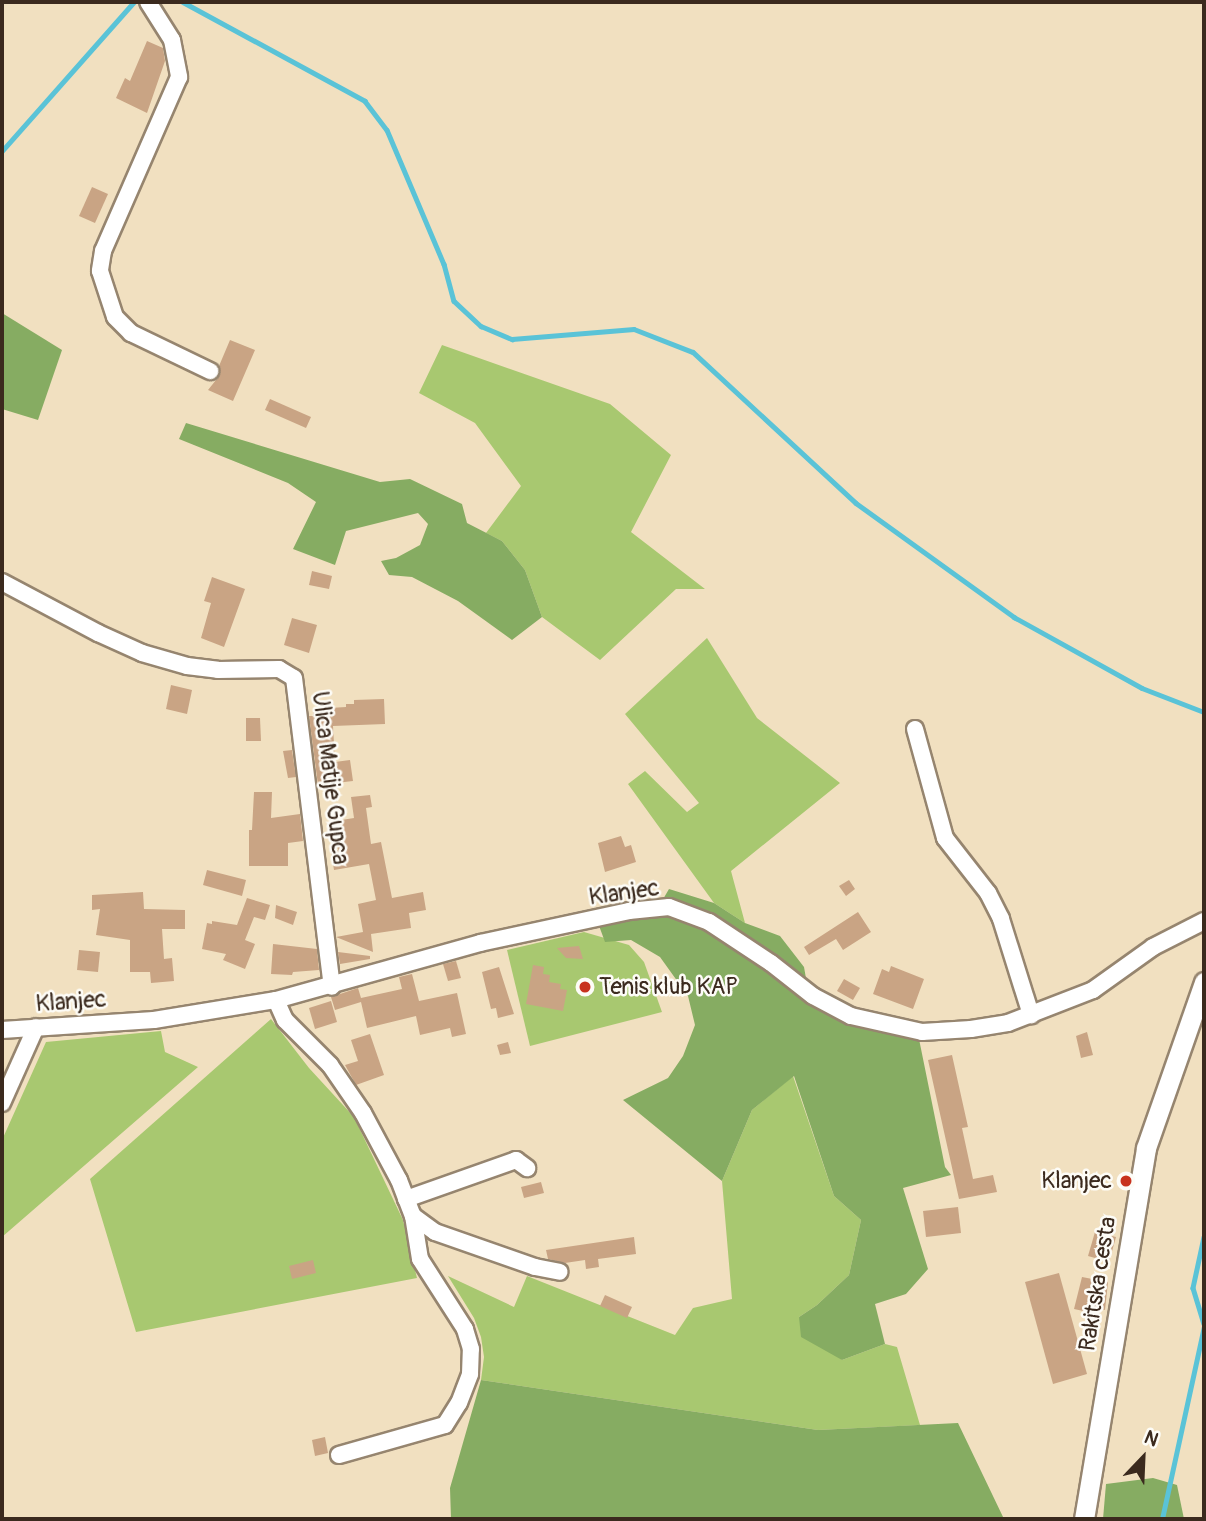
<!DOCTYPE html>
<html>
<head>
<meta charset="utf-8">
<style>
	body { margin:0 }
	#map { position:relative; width:1206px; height:1521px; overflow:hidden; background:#f1e0c0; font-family:Pangolin,sans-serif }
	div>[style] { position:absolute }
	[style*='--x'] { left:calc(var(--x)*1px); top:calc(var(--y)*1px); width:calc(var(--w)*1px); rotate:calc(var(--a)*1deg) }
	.green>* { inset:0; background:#a8c870 }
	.forest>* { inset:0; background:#86ac62 }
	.stream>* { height:4.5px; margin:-2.25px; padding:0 2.25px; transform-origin:2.25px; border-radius:2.25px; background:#5ac3d7 }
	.building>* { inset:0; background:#c9a484 }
	.roads { filter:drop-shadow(2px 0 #96856f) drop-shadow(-2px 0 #96856f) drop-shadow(0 2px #96856f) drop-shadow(0 -2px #96856f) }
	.minor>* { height:16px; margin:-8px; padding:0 8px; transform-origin:8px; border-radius:8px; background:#fff }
	.major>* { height:19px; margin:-9.5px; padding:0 9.5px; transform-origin:9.5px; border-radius:9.5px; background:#fff }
	.dots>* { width:19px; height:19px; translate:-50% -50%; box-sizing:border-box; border:4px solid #fdfcf7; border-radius:50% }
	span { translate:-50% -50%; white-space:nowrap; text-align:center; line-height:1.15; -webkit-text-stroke:5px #fdfcf7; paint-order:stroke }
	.street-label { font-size:23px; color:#3b2a1e }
	.poi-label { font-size:23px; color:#3b2a1e }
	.left { translate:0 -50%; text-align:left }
	.right { translate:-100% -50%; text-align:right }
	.frame { position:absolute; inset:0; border:4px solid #3b2a1e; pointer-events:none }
	.north { position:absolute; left:1108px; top:1423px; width:70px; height:70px; -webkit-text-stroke:5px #fdfcf7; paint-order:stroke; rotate:23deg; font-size:19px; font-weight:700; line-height:28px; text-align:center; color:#3b2a1e }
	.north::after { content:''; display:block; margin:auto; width:24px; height:32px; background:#3b2a1e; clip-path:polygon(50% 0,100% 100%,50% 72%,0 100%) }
</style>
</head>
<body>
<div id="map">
	<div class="green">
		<div style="clip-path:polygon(442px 345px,610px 404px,671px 455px,631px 532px,705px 589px,676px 589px,600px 660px,542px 617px,525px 570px,502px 541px,486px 533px,521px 486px,475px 423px,419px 393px)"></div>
		<div style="clip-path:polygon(707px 638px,757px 718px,840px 783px,731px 871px,745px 923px,714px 903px,628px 784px,645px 771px,687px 812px,699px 803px,625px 714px)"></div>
		<div style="clip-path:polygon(584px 932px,629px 945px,644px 962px,662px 1012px,530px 1046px,507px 950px)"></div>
		<div style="clip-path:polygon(271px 1019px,309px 1068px,354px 1117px,403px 1220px,417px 1278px,136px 1332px,90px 1179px)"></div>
		<div style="clip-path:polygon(161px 1031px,165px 1052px,198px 1067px,2px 1237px,2px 1140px,46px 1042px)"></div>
		<div style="clip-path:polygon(793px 1076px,834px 1196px,861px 1220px,849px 1275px,817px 1305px,799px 1317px,842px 1360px,885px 1344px,897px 1347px,920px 1425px,818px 1430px,481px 1380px,484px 1357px,481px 1337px,474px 1318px,448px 1276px,514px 1307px,527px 1276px,675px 1335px,693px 1308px,732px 1299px,722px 1181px,752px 1110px)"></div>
	</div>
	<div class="forest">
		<div style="clip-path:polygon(2px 313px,62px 350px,38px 420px,2px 409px)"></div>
		<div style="clip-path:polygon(186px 423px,380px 482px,410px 479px,462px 504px,467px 523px,502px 541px,525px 570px,542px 617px,512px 640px,458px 601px,412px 577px,389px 575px,381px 561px,396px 558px,420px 545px,428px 524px,418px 513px,346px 531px,335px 565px,293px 549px,316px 502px,288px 483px,179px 439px)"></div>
		<div style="clip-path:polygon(669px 889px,714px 903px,745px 923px,780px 936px,804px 967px,810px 1001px,863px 1029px,895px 1028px,919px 1039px,945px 1167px,951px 1175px,903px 1188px,928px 1269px,906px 1294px,875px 1304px,885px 1344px,842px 1360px,801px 1337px,799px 1317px,817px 1305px,849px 1275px,861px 1220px,834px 1196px,794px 1076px,752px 1110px,722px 1181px,623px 1100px,668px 1078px,683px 1056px,695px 1025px,688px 996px,660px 957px,631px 940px,605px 942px,598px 923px,652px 918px)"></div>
		<div style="clip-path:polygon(481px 1380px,818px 1430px,958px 1423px,1004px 1519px,451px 1519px,450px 1488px)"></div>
		<div style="clip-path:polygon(1153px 1478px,1177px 1485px,1184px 1519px,1103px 1519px,1106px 1484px)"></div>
	</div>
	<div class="stream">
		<div style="--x:183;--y:2;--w:207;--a:28.5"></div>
		<div style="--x:365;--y:101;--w:36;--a:53"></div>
		<div style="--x:387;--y:130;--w:146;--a:67"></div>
		<div style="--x:444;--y:264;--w:38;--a:75"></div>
		<div style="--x:454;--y:301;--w:37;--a:43"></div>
		<div style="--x:481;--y:326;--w:34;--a:23"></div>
		<div style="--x:512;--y:339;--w:122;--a:-4.7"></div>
		<div style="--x:634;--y:329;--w:63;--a:21.3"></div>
		<div style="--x:693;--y:352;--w:222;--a:42.8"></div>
		<div style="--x:856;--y:503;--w:195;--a:35.8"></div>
		<div style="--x:1014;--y:617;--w:146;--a:29"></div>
		<div style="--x:1142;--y:688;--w:66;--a:21.2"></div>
		<div style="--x:2;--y:151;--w:199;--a:-48.5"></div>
		<div style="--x:1204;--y:1237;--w:52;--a:102.2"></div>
		<div style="--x:1193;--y:1288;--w:37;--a:73"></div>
		<div style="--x:1162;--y:1519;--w:197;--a:-77.7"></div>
	</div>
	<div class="building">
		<div style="clip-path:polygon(147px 41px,163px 48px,165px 61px,147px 113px,116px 98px,125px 78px,130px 81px)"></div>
		<div style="clip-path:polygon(92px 187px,108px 194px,95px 223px,79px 216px)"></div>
		<div style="clip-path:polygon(230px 340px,255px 350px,233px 401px,208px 390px,220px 375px,219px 366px)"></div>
		<div style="clip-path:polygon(270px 399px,311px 417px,306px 428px,265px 410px)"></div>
		<div style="clip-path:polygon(312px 571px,332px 576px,329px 589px,309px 585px)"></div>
		<div style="clip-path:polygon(212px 577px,245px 589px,224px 647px,201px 638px,211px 603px,204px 601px)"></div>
		<div style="clip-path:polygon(292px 618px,317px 625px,309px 653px,284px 645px)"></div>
		<div style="clip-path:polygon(171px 685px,192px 690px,187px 714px,166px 709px)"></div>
		<div style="clip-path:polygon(384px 699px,385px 724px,333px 726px,335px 762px,350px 760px,353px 781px,318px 785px,309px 716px,313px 716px,313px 709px,346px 707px,346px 704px,354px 704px,354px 700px)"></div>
		<div style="clip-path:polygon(246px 718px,260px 718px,261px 741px,246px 741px)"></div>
		<div style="clip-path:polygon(292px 750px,296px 777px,288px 778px,283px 751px)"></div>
		<div style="clip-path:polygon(254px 792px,272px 792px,271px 818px,300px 814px,303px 841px,288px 843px,288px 866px,249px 866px,249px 830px,252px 830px)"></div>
		<div style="clip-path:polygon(370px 795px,372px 807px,366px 808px,371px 844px,381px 842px,392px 898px,423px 892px,426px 910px,409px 913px,411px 928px,371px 934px,373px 952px,336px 937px,363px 932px,358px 904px,376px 900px,369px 864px,334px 870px,331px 851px,338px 850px,335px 821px,354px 818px,351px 797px)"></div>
		<div style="clip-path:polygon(621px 836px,625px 847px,631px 845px,636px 862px,605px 872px,598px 843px)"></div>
		<div style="clip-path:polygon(207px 870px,246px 880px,242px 896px,203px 885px)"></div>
		<div style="clip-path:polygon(849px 880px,855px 889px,846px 896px,839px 886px)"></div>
		<div style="clip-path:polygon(143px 892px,144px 909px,185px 910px,185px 929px,162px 929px,164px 959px,172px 958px,174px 981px,151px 983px,150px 972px,130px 972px,130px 940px,96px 935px,100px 909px,92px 910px,92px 895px)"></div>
		<div style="clip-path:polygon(247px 898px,270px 905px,265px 920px,254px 917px,245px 940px,255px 944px,245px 969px,223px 960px,226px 954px,202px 949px,207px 923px,212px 924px,212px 921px,237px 925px)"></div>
		<div style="clip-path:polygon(276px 905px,297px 912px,293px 925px,275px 918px)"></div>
		<div style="clip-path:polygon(858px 912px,871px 932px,843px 950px,836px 939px,809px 955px,804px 947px)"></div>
		<div style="clip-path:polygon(273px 944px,317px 949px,319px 970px,293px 972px,292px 975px,271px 974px)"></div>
		<div style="clip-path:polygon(579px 946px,583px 959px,566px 958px,557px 948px)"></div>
		<div style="clip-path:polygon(79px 950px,100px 952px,98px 972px,77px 970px)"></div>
		<div style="clip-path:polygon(338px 952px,370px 956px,370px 959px,340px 964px)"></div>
		<div style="clip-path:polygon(456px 961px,461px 978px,448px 981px,443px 964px)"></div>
		<div style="clip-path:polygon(533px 965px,544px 967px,543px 974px,550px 975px,549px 982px,561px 984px,560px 989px,567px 990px,563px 1011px,526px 1004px)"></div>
		<div style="clip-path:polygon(891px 966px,924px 979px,913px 1009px,873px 994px,882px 969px,889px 972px)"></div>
		<div style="clip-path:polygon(499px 967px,514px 1014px,498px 1018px,496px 1008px,491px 1009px,482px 972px)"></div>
		<div style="clip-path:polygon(412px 974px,419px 1001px,457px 993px,466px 1034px,452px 1037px,450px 1028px,420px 1035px,416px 1016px,367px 1028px,361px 1002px,335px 1010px,331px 997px,358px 988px,361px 998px,402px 989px,399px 977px)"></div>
		<div style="clip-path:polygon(844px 979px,860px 988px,853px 1000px,837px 991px)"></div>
		<div style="clip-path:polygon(331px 1001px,337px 1022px,315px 1029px,309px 1008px)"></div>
		<div style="clip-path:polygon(1087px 1032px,1093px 1055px,1081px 1058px,1076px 1036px)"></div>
		<div style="clip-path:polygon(370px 1034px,384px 1075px,356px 1085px,345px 1065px,358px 1061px,351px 1040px)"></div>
		<div style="clip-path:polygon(508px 1042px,511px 1053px,500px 1055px,497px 1045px)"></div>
		<div style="clip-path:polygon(952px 1055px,968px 1127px,962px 1128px,973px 1179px,993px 1175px,997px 1192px,959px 1199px,928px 1060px)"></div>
		<div style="clip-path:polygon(541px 1182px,544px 1193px,524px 1198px,521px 1187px)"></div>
		<div style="clip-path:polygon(958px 1207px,961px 1233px,926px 1237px,923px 1211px)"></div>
		<div style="clip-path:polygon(1095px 1232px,1116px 1237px,1109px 1262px,1088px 1256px)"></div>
		<div style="clip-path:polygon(634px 1237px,636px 1254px,598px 1259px,599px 1267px,586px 1269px,585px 1260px,565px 1263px,548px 1259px,546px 1250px)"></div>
		<div style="clip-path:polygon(313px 1260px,316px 1273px,292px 1279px,289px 1266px)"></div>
		<div style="clip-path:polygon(1059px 1273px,1087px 1374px,1053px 1384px,1025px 1282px)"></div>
		<div style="clip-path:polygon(1082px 1277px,1108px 1282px,1105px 1310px,1097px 1308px,1097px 1314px,1074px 1309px)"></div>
		<div style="clip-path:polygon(605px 1295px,632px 1307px,627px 1318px,600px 1306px)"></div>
		<div style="clip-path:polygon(325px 1437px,328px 1453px,315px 1456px,312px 1440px)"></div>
	</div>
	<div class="roads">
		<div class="minor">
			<div style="--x:148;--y:2;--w:45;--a:57.7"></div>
			<div style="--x:172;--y:40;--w:38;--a:79"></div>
			<div style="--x:179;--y:77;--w:190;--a:113.6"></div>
			<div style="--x:103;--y:251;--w:20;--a:99"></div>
			<div style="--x:100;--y:271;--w:48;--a:71.9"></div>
			<div style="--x:115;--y:317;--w:23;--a:45"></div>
			<div style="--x:131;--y:333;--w:88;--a:25.7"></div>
			<div style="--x:2;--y:582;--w:109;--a:28"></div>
			<div style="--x:98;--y:633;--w:48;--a:24.4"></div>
			<div style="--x:142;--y:653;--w:47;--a:16.1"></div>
			<div style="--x:187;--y:666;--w:31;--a:7"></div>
			<div style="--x:218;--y:670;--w:61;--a:-0.9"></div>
			<div style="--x:279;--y:669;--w:17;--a:31"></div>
			<div style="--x:294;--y:678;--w:311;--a:83"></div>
			<div style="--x:915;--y:729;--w:113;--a:74.6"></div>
			<div style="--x:945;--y:838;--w:70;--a:52"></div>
			<div style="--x:988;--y:893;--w:29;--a:63"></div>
			<div style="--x:1001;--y:919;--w:101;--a:72.6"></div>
			<div style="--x:276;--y:1000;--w:22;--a:66"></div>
			<div style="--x:285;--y:1020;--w:64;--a:45"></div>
			<div style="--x:330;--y:1065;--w:58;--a:55.5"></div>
			<div style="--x:363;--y:1113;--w:76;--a:61.8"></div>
			<div style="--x:399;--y:1180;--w:39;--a:69"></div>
			<div style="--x:413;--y:1216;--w:27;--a:36"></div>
			<div style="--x:435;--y:1232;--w:106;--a:19.3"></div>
			<div style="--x:535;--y:1267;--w:25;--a:11"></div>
			<div style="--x:2;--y:1030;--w:152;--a:-3.8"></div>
			<div style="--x:154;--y:1020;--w:124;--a:-9.3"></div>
			<div style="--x:276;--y:1000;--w:212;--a:-15.6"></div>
			<div style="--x:480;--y:943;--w:152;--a:-12.1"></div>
			<div style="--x:629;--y:911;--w:40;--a:-5.7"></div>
			<div style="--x:669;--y:907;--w:43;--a:20.6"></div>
			<div style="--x:709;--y:922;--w:74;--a:33.5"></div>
			<div style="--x:771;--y:963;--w:53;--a:38.2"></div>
			<div style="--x:813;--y:996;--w:43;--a:27.8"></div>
			<div style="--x:851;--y:1016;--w:73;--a:12.7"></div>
			<div style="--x:922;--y:1032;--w:49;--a:-3.5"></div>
			<div style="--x:971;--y:1029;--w:37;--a:-9"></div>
			<div style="--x:1008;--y:1023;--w:91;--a:-21.2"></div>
			<div style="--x:1093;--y:990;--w:74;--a:-35.6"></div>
			<div style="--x:1153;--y:947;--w:57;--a:-27"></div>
			<div style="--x:2;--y:1103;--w:83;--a:-65.9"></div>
			<div style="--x:406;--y:1199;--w:117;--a:-19.5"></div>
			<div style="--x:516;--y:1160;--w:14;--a:36"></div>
			<div style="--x:339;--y:1455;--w:110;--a:-15.8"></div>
			<div style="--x:445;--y:1425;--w:26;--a:-58"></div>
			<div style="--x:459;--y:1403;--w:31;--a:-69"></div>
			<div style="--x:470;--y:1374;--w:25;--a:-88"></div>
			<div style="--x:471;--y:1349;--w:21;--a:-107"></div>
			<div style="--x:465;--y:1329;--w:83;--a:-122.7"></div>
			<div style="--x:420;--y:1259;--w:44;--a:-99.2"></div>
		</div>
		<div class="major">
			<div style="--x:1084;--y:1519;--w:376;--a:-80.5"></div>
			<div style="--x:1146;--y:1148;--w:176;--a:-70.7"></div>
		</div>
	</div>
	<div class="dots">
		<div style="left:585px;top:987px;background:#c8321e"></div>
		<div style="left:1126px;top:1181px;background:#c8321e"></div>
	</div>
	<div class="street-label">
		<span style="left:330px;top:778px;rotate:83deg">Ulica Matije Gupca</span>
		<span style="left:624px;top:893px;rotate:-8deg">Klanjec</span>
		<span style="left:71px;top:1002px;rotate:-4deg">Klanjec</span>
		<span style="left:1098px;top:1284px;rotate:-81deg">Rakitska cesta</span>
	</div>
	<div class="poi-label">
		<span class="left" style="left:599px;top:987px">Tenis klub KAP</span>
		<span class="right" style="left:1112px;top:1181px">Klanjec</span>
	</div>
	<div class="frame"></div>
	<div class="north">N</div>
</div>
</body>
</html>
